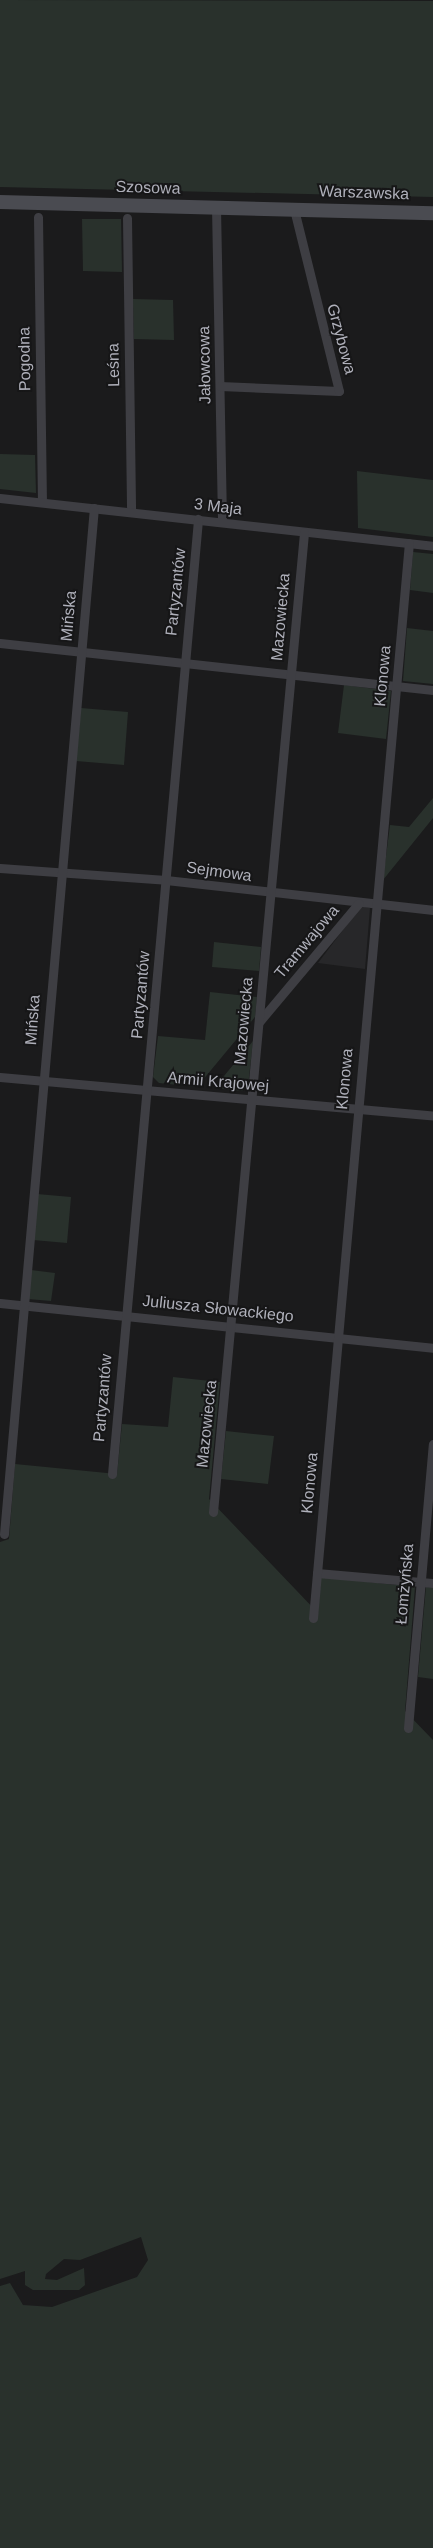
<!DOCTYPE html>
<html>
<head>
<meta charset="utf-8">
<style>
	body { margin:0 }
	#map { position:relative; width:433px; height:2548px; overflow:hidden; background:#1b1b1c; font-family:Arial,sans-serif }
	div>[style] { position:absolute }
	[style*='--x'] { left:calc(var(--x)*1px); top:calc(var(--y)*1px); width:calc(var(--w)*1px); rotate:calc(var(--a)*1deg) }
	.built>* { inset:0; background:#272729 }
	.green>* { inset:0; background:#29312c }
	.minor>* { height:9px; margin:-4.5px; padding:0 4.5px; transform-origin:4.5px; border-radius:4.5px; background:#3e3e43 }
	.secondary>* { height:14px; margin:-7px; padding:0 7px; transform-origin:7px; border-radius:7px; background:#4a4b51 }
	span { translate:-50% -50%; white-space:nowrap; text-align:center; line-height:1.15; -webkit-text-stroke:4px #161617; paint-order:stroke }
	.street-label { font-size:16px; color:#afb0ba }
</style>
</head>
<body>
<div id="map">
	<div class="built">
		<div style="clip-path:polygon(361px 906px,370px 908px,365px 969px,318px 963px)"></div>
	</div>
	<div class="green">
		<div style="clip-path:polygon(0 0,433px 1px,433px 197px,0 187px)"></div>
		<div style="clip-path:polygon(82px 219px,121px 219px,122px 272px,83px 271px)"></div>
		<div style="clip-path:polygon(133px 299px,173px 300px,174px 340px,134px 339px)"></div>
		<div style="clip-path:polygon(0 454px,35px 455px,36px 493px,0 489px)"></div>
		<div style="clip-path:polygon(357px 471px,433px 480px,433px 537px,358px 528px)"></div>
		<div style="clip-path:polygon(413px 552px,433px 554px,433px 593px,410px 590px)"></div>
		<div style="clip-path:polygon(407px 628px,433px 631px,433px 684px,403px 681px)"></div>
		<div style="clip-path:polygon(344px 685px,391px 691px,386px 739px,338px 733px)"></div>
		<div style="clip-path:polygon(81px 708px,128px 712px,124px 765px,76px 761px)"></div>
		<div style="clip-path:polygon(433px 798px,433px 818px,383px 880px,390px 825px,409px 827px)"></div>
		<div style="clip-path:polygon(214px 942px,261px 947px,259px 971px,212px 967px)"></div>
		<div style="clip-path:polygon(210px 992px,257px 997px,255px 1017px,197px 1087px,159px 1083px,153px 1077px,158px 1036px,205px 1040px)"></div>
		<div style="clip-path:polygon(253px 1041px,248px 1086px,242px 1091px,214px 1088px)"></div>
		<div style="clip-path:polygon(37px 1194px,71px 1197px,67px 1243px,33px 1240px)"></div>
		<div style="clip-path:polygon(31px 1270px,55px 1273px,51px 1301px,28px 1299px)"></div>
		<div style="clip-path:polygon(173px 1377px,220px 1382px,209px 1499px,318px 1613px,321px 1577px,415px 1587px,405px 1711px,433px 1740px,433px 2548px,0 2548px,0 2286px,10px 2283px,23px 2305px,52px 2307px,137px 2277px,148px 2260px,141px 2237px,80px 2260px,64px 2259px,46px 2274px,45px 2279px,57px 2280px,84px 2268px,85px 2285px,79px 2290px,33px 2290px,25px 2285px,25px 2271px,0 2279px,0 1542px,9px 1539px,15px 1464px,117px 1474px,122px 1424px,168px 1427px)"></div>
		<div style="clip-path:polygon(226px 1431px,274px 1436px,268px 1484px,221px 1479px)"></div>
		<div style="clip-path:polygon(426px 1587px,433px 1588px,433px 1679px,418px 1677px)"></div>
	</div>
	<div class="minor">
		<div style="--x:216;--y:207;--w:315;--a:88.9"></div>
		<div style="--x:38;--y:217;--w:285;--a:89.2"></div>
		<div style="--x:127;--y:218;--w:294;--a:89.2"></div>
		<div style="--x:220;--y:386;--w:119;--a:2.4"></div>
		<div style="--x:339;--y:391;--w:187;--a:-103.9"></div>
		<div style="--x:0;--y:498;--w:436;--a:6.3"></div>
		<div style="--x:0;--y:643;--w:436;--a:6.2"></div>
		<div style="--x:0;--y:868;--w:166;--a:4.1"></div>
		<div style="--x:166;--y:880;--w:269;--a:6.4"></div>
		<div style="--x:259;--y:1022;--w:155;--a:-50"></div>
		<div style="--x:0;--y:1077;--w:435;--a:5.1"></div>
		<div style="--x:0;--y:1303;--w:435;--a:5.9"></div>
		<div style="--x:112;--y:1474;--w:959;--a:-84.85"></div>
		<div style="--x:213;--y:1512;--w:984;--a:-84.69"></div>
		<div style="--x:4;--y:1534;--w:1030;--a:-84.99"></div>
		<div style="--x:317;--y:1573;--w:116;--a:4.9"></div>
		<div style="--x:313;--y:1618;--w:1079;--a:-84.9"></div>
		<div style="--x:408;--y:1728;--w:285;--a:-85"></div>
	</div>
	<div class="secondary">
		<div style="--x:0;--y:202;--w:433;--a:1.5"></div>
	</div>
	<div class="street-label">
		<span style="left:148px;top:188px;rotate:2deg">Szosowa</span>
		<span style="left:364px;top:193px;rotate:2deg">Warszawska</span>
		<span style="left:341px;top:339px;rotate:75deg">Grzybowa</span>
		<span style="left:25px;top:359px;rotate:-91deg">Pogodna</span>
		<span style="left:114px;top:365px;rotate:-91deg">Leśna</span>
		<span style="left:205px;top:365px;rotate:-91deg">Jałowcowa</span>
		<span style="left:218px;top:507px;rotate:7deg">3 Maja</span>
		<span style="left:176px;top:592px;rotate:-84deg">Partyzantów</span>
		<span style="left:69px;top:616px;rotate:-85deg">Mińska</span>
		<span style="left:281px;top:617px;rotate:-85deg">Mazowiecka</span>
		<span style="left:383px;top:676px;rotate:-85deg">Klonowa</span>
		<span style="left:219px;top:872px;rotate:8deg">Sejmowa</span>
		<span style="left:307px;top:942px;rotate:-50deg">Tramwajowa</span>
		<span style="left:141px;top:995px;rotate:-85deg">Partyzantów</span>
		<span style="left:33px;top:1020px;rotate:-86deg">Mińska</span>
		<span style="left:244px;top:1021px;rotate:-85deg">Mazowiecka</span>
		<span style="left:345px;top:1079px;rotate:-85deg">Klonowa</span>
		<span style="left:218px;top:1082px;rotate:5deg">Armii Krajowej</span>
		<span style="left:218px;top:1309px;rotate:6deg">Juliusza Słowackiego</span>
		<span style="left:103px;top:1398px;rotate:-85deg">Partyzantów</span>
		<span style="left:207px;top:1424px;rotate:-84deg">Mazowiecka</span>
		<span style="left:310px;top:1483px;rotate:-85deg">Klonowa</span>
		<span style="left:405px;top:1584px;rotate:-85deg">Łomżyńska</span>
	</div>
</div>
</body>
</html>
